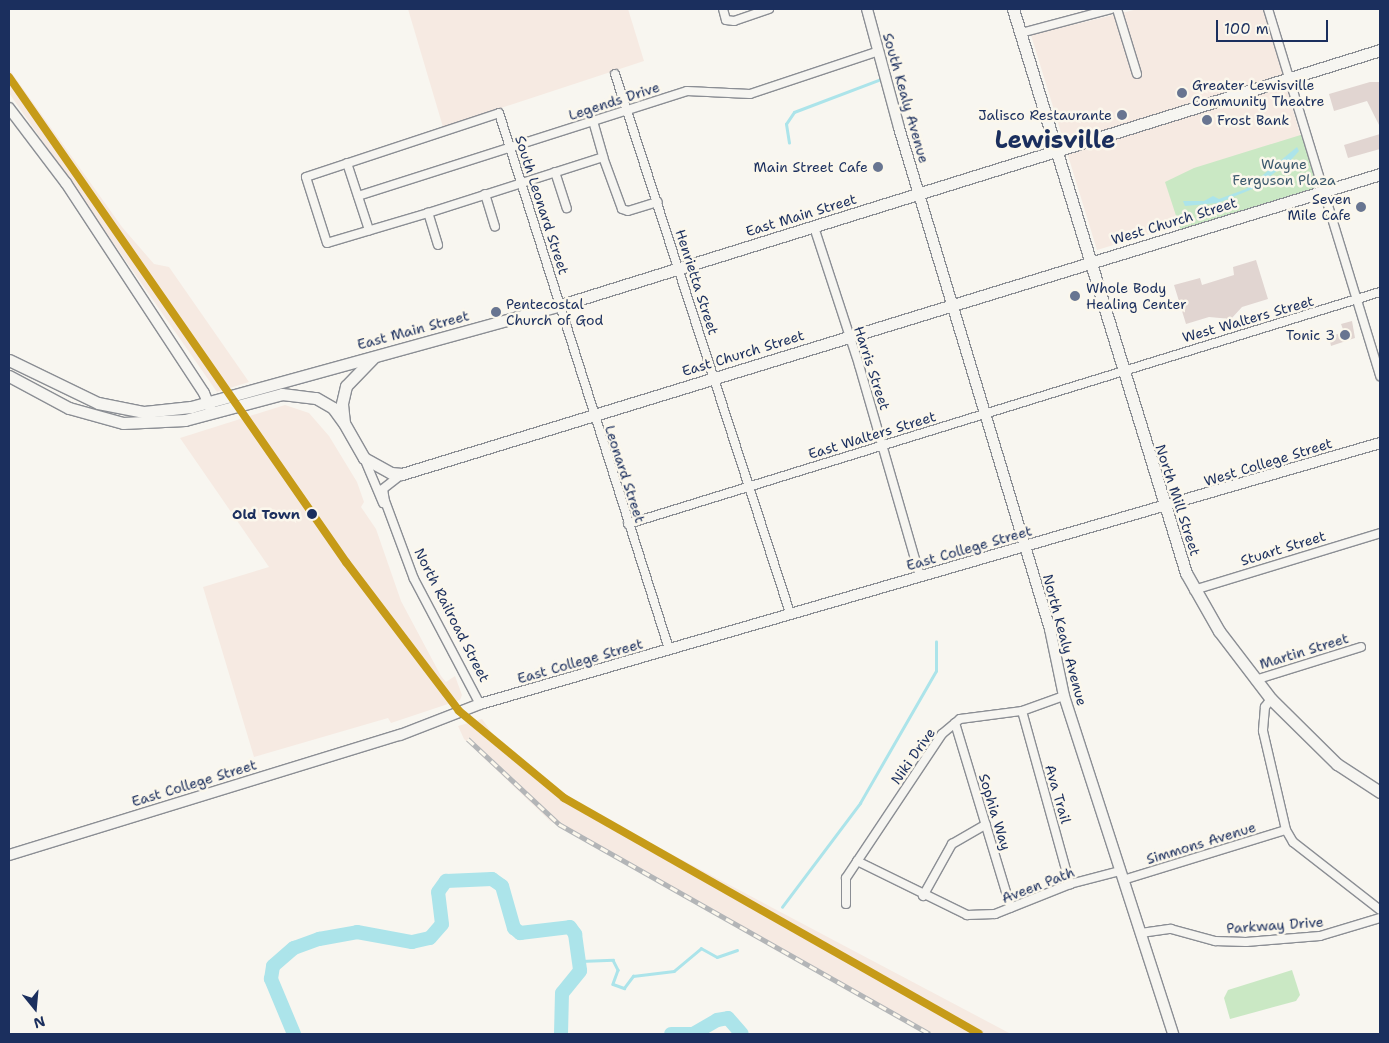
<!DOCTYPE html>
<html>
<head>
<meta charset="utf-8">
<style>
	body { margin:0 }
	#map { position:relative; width:1389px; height:1043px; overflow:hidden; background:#f8f6f0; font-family:"Shantell Sans",sans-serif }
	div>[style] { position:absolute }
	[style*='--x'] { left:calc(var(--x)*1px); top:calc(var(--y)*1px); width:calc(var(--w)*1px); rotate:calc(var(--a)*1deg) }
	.built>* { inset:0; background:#f6eae2 }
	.green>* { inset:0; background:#cae8c4 }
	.water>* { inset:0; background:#ace4ea }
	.stream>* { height:2.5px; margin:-1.25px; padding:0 1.25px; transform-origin:1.25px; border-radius:1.25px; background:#ace4ea }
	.river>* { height:14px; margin:-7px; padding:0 7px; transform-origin:7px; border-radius:7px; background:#ace4ea }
	.building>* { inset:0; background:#e1d5d1 }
	.roads { filter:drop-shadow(1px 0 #8b8e94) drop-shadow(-1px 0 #8b8e94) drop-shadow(0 1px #8b8e94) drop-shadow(0 -1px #8b8e94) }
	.minor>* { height:8px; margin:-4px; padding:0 4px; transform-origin:4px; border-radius:4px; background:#f6f5f1 }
	.tertiary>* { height:10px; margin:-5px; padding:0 5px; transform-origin:5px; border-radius:5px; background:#f6f5f1 }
	.secondary>* { height:11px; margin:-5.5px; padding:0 5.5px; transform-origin:5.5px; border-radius:5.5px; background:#f6f5f1 }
	.rail>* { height:4.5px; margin-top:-2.25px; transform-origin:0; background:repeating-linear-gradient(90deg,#fbf7ec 0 8px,#b3b5b7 0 16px); box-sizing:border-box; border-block:1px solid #b3b5b7 }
	.rail-1>* { height:8px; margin:-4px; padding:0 4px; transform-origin:4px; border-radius:4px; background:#c69b18 }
	.dots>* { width:14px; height:14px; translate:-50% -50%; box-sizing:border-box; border:2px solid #fbf7ec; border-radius:50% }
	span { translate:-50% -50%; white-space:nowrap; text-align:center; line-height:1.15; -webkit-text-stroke:5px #fbf7ec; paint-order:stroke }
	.poi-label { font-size:14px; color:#1b2f5e }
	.left { translate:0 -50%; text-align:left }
	.right { translate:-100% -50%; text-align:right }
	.street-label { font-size:14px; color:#1b2f5e }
	.park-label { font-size:14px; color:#3d5a6e }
	.stop-label { font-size:14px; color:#1b2f5e; font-weight:700 }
	.town-label { font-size:24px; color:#1b2f5e; font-weight:700 }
	.frame { position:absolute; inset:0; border:10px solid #1b2f5e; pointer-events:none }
	.north { position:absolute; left:10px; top:983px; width:50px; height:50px; -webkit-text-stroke:4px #fbf7ec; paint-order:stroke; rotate:163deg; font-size:14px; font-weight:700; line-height:20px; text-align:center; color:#1b2f5e }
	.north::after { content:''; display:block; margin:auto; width:18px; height:22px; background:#1b2f5e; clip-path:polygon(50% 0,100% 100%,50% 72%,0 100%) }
	.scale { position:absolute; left:1216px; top:20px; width:112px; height:22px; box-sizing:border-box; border:2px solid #1b2f5e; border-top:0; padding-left:6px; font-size:15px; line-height:18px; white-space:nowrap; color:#1b2f5e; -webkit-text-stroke:4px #fbf7ec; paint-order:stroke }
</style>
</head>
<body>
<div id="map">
	<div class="built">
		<div style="clip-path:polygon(408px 9px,628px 9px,644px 61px,443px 127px)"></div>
		<div style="clip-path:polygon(1138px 9px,1263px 9px,1315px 184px,1097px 250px,1031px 35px)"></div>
		<div style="clip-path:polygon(9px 69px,122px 227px,154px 264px,169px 267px,249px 382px,217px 392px,9px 93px)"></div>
		<div style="clip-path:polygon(285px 405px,309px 413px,329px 436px,357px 482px,364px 502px,361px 507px,376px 529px,401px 601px,441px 676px,446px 682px,455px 676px,462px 695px,460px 700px,391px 723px,388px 718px,254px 757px,203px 587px,269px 567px,180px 438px)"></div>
		<div style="clip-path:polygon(482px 719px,499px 743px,524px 764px,588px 810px,1011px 1034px,926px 1034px,550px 821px,464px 739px,458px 726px)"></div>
	</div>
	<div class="green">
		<div style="clip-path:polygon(1307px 133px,1324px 190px,1182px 234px,1165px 182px,1194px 168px)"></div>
		<div style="clip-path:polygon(1292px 970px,1300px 995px,1296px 1001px,1230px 1019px,1224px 998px,1228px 990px)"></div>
	</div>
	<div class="water">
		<div style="clip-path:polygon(1297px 147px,1299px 151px,1291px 160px,1255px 188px,1218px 203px,1185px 206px,1183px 201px,1204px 201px,1213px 196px,1219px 199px,1246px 189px)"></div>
	</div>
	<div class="stream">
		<div style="--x:789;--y:143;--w:19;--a:-99"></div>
		<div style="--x:786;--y:124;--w:14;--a:-56"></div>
		<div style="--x:794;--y:112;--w:93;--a:-20.8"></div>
		<div style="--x:782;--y:907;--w:130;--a:-53.1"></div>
		<div style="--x:860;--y:803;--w:152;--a:-60.1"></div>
		<div style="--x:936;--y:671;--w:29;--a:-90"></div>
		<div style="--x:580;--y:961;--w:33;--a:-2"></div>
		<div style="--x:613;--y:960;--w:11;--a:63"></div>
		<div style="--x:618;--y:970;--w:15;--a:110"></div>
		<div style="--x:613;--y:984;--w:12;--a:20"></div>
		<div style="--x:624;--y:988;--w:15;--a:-53"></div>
		<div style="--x:633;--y:976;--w:41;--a:-7"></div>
		<div style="--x:674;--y:971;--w:35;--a:-40"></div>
		<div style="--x:701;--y:948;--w:18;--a:29"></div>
		<div style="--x:717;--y:957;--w:21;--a:-19"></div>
	</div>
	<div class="river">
		<div style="--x:294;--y:1034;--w:60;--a:-112.7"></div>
		<div style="--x:271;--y:979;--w:13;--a:-81"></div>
		<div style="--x:273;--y:966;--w:28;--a:-41"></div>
		<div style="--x:294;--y:948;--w:27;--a:-20"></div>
		<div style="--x:319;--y:939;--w:39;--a:-10"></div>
		<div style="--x:357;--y:932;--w:56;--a:10.3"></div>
		<div style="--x:412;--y:942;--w:18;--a:-13"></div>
		<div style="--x:430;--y:938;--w:18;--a:-49"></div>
		<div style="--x:442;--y:924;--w:32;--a:-97"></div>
		<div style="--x:438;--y:892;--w:14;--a:-54"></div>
		<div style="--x:446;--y:881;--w:46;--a:-2.5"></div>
		<div style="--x:492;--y:879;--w:12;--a:35"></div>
		<div style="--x:502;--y:886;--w:44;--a:74.1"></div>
		<div style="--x:514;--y:928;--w:8;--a:40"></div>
		<div style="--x:520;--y:933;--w:50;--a:-6.8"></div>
		<div style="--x:570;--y:927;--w:9;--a:54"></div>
		<div style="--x:575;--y:934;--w:37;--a:82"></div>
		<div style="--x:580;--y:971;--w:28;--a:129"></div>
		<div style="--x:562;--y:993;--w:41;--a:91.4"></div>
		<div style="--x:671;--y:1034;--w:21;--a:0"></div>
		<div style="--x:693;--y:1034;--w:28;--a:-30"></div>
		<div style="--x:717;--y:1020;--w:11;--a:-10"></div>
		<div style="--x:728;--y:1018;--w:21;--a:49"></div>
	</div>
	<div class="building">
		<div style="clip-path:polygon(1370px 82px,1380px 82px,1380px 127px,1367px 101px,1334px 111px,1329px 94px)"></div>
		<div style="clip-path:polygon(1380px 134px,1380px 149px,1348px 158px,1344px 145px)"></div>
		<div style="clip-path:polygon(1256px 260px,1268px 299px,1242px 307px,1231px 319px,1209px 317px,1186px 324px,1174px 285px,1200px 278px,1202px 285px,1234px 275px,1233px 267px)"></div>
		<div style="clip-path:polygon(1352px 321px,1355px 338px,1331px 346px,1329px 337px,1344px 332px,1341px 324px)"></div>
	</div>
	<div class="roads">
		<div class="minor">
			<div style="--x:723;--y:9;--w:11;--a:75"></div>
			<div style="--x:726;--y:20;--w:8;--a:7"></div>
			<div style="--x:734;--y:21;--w:37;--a:-19"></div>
			<div style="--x:1117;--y:9;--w:68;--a:72.9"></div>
			<div style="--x:1268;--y:9;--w:384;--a:73"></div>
			<div style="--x:1021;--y:33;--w:93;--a:-14.9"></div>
			<div style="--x:615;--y:74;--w:567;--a:72.01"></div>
			<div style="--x:593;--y:121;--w:37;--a:74"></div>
			<div style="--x:347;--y:163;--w:71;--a:71.8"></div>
			<div style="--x:555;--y:172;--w:38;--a:72"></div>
			<div style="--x:485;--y:194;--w:34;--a:73"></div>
			<div style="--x:358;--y:196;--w:345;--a:-17.7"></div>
			<div style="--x:687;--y:91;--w:63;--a:2.7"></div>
			<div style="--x:750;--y:94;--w:136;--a:-18.4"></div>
			<div style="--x:428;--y:213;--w:105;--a:163.5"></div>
			<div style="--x:327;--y:243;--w:69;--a:-107.7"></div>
			<div style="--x:306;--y:177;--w:203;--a:-18.3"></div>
			<div style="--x:499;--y:113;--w:562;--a:72.4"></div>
			<div style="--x:814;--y:227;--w:145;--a:71.9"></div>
			<div style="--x:859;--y:365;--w:220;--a:73.9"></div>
			<div style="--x:438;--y:245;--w:34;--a:-107"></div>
			<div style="--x:428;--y:213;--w:184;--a:-17.7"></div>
			<div style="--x:603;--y:157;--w:55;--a:69.9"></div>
			<div style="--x:622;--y:209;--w:6;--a:18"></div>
			<div style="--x:628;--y:211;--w:31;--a:-17"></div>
			<div style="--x:364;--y:458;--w:49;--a:67.1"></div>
			<div style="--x:402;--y:474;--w:24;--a:142"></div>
			<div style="--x:383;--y:489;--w:12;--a:81"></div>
			<div style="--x:385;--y:501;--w:83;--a:69.6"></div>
			<div style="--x:414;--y:579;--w:141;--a:62.2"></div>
			<div style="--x:628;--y:524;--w:787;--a:-17.15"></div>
			<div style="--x:1194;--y:590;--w:195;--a:-17"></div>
			<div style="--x:1255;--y:680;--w:111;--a:-17.3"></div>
			<div style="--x:1271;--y:699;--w:10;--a:127"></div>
			<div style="--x:1265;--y:707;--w:24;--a:95"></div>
			<div style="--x:1263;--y:731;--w:102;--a:76.9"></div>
			<div style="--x:1286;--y:830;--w:14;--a:60"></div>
			<div style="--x:1293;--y:842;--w:110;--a:38"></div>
			<div style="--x:1022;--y:711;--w:180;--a:74.5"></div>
			<div style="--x:955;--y:723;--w:193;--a:73.2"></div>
			<div style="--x:857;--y:861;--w:123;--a:26.1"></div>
			<div style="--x:967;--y:915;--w:28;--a:-2"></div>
			<div style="--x:995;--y:914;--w:81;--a:-21.8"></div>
			<div style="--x:1070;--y:884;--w:52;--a:-14.6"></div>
			<div style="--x:1123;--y:880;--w:170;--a:-17.1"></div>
			<div style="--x:923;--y:896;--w:60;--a:-60.9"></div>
			<div style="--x:952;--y:844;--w:39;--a:-30"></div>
			<div style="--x:846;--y:904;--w:26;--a:-90"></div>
			<div style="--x:846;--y:878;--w:173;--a:-56.3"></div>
			<div style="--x:942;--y:734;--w:23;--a:-40"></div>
			<div style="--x:960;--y:719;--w:63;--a:-7.4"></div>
			<div style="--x:1022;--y:711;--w:45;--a:-19.7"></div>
			<div style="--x:1141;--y:933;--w:30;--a:-8"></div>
			<div style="--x:1171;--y:929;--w:46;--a:15.3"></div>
			<div style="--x:1215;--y:941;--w:31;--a:2"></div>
			<div style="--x:1246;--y:942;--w:74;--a:-4.6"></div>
			<div style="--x:1320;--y:936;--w:63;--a:-16.7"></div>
		</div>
		<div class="tertiary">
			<div style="--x:867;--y:9;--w:123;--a:74.9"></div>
			<div style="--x:899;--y:128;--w:523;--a:73.23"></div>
			<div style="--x:1050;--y:629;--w:68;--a:78.2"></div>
			<div style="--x:1064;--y:696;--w:355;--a:72.1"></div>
			<div style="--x:9;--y:108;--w:94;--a:52.8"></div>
			<div style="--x:66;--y:183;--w:251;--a:56.7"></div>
			<div style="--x:204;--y:393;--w:18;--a:68"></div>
			<div style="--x:9;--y:855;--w:409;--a:-17.1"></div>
			<div style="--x:400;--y:735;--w:86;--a:-21.2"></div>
			<div style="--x:480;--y:704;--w:937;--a:-16.17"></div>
		</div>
		<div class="secondary">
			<div style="--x:1013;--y:9;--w:590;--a:72.95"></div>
			<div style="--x:1186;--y:573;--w:67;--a:60.4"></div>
			<div style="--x:1219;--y:631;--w:86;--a:52.6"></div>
			<div style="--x:1271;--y:699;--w:93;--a:44.6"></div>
			<div style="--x:1337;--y:764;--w:51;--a:33.1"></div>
			<div style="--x:374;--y:357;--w:40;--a:134"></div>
			<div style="--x:346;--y:386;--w:18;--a:103"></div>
			<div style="--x:342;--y:404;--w:19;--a:84"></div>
			<div style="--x:344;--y:423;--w:40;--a:60.3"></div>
			<div style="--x:364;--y:458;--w:31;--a:29"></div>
			<div style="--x:391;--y:473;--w:11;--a:5"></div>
			<div style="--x:402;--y:474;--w:1023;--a:-17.05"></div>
			<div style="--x:9;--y:360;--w:99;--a:25.8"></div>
			<div style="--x:98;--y:403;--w:47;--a:11.1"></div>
			<div style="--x:144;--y:412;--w:47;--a:-6.1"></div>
			<div style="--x:191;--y:407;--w:384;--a:-15.4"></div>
			<div style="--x:561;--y:305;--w:858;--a:-17.29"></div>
			<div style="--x:9;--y:376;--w:68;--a:28.1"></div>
			<div style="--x:69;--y:408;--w:56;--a:15.5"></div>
			<div style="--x:123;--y:423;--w:62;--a:-2.8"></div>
			<div style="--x:185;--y:420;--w:100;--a:-15"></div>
			<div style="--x:282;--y:394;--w:34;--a:7"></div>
			<div style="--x:316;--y:398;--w:20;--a:30"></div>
			<div style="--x:333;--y:408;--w:17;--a:54"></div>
		</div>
	</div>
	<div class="rail">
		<div style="--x:468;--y:739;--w:125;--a:43"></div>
		<div style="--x:559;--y:824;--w:426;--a:29.5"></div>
	</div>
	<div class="rail-1">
		<div style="--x:9;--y:77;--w:591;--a:55.21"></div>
		<div style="--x:346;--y:562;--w:187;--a:52.8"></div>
		<div style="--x:459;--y:711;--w:136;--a:39.6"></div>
		<div style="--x:564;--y:798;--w:477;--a:29.6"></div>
	</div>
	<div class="dots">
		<div style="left:1182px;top:93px;background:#687591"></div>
		<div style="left:1122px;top:115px;background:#687591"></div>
		<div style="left:1207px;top:120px;background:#687591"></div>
		<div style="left:878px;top:167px;background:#687591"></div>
		<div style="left:1361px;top:207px;background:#687591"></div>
		<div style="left:1075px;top:296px;background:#687591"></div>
		<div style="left:496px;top:312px;background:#687591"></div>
		<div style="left:1345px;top:335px;background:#687591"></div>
		<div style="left:312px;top:514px;background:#1b2f5e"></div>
	</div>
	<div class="poi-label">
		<span class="left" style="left:1192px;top:93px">Greater Lewisville<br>Community Theatre</span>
		<span class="right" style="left:1112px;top:115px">Jalisco Restaurante</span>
		<span class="left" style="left:1217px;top:120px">Frost Bank</span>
		<span class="right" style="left:868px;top:167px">Main Street Cafe</span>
		<span class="right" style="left:1351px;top:207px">Seven<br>Mile Cafe</span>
		<span class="left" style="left:1086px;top:296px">Whole Body<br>Healing Center</span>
		<span class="left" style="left:506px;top:312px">Pentecostal<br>Church of God</span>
		<span class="right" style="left:1335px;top:335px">Tonic 3</span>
	</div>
	<div class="street-label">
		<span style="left:906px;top:98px;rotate:74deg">South Kealy Avenue</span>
		<span style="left:614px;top:101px;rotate:-18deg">Legends Drive</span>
		<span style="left:542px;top:205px;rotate:72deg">South Leonard Street</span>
		<span style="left:801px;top:215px;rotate:-17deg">East Main Street</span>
		<span style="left:1174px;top:221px;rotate:-17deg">West Church Street</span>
		<span style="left:697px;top:282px;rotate:72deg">Henrietta Street</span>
		<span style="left:1248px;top:319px;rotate:-16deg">West Walters Street</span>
		<span style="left:413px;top:330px;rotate:-15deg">East Main Street</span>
		<span style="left:743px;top:353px;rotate:-17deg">East Church Street</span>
		<span style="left:872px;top:368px;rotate:72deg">Harris Street</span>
		<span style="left:872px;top:435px;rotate:-17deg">East Walters Street</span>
		<span style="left:1268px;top:462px;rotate:-17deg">West College Street</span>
		<span style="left:625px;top:474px;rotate:72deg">Leonard Street</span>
		<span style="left:1178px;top:500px;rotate:72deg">North Mill Street</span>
		<span style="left:969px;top:548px;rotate:-16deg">East College Street</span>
		<span style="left:1283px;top:548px;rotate:-17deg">Stuart Street</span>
		<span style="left:452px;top:615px;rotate:63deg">North Railroad Street</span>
		<span style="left:1065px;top:640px;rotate:75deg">North Kealy Avenue</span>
		<span style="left:1304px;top:651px;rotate:-17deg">Martin Street</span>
		<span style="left:580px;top:661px;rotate:-16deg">East College Street</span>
		<span style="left:913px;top:756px;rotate:-55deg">Niki Drive</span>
		<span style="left:194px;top:783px;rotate:-17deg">East College Street</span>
		<span style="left:1058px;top:794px;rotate:74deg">Ava Trail</span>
		<span style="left:995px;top:812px;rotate:73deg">Sophia Way</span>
		<span style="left:1201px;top:843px;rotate:-17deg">Simmons Avenue</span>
		<span style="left:1038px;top:885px;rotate:-21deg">Aveen Path</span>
		<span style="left:1275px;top:925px;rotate:-4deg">Parkway Drive</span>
	</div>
	<div class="park-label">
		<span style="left:1284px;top:172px">Wayne<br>Ferguson Plaza</span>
	</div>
	<div class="stop-label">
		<span class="right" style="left:300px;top:514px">Old Town</span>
	</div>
	<div class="town-label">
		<span style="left:1055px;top:141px">Lewisville</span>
	</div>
	<div class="frame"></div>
	<div class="north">N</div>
	<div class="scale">100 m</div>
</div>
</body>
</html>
